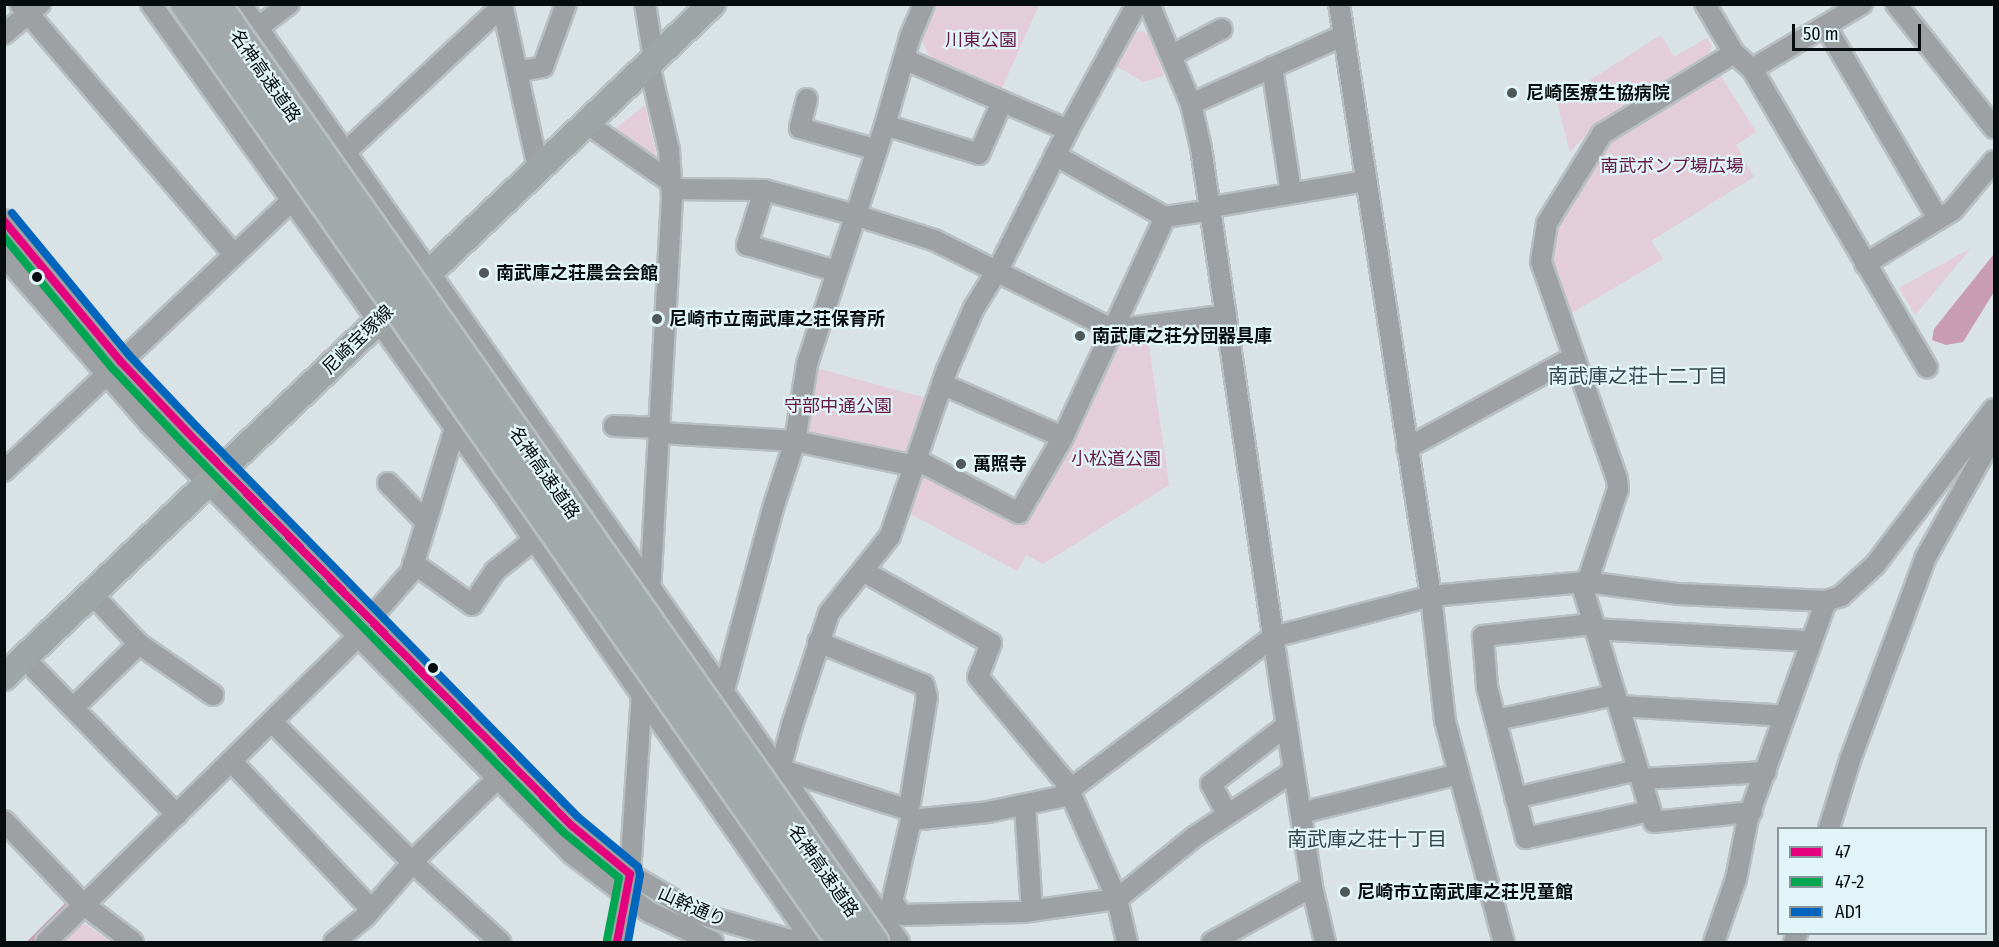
<!DOCTYPE html>
<html>
<head>
<meta charset="utf-8">
<style>
	body { margin:0 }
	#map { position:relative; width:1999px; height:947px; overflow:hidden; background:#d9e2e5; font-family:"Fira Sans Condensed","Noto Sans JP",sans-serif }
	div>[style] { position:absolute }
	[style*='--x'] { left:calc(var(--x)*1px); top:calc(var(--y)*1px); width:calc(var(--w)*1px); rotate:calc(var(--a)*1deg) }
	.green>* { inset:0; background:#e2cdd9 }
	.water>* { inset:0; background:#c89cb3 }
	.stream>* { height:5px; margin:-2.5px; padding:0 2.5px; transform-origin:2.5px; border-radius:2.5px; background:#c89cb3 }
	.roads { filter:drop-shadow(2px 0 #b8bfc2) drop-shadow(-2px 0 #b8bfc2) drop-shadow(0 2px #b8bfc2) drop-shadow(0 -2px #b8bfc2) }
	.minor>* { height:20px; margin:-10px; padding:0 10px; transform-origin:10px; border-radius:10px; background:#9da1a3 }
	.major>* { height:26px; margin:-13px; padding:0 13px; transform-origin:13px; border-radius:13px; background:#9ea5a5 }
	.bridges { filter:drop-shadow(2px 0 #b8bfc2) drop-shadow(-2px 0 #b8bfc2) drop-shadow(0 2px #b8bfc2) drop-shadow(0 -2px #b8bfc2) }
	.highway-bridge>* { height:30px; margin:-15px; padding:0 15px; transform-origin:15px; border-radius:15px; background:#a2a9ab }
	.bus-1>* { height:8px; margin:-4px; padding:0 4px; transform-origin:4px; border-radius:4px; background:#e5007d }
	.bus-2>* { height:8px; margin:-4px; padding:0 4px; transform-origin:4px; border-radius:4px; background:#00a651 }
	.bus-3>* { height:8px; margin:-4px; padding:0 4px; transform-origin:4px; border-radius:4px; background:#0065bd }
	.dots>* { width:16px; height:16px; translate:-50% -50%; box-sizing:border-box; border:3px solid #e1f4f7; border-radius:50% }
	span { translate:-50% -50%; white-space:nowrap; text-align:center; line-height:1.15; -webkit-text-stroke:4.5px #e1f4f7; paint-order:stroke }
	.park-label { font-size:18px; color:#661745 }
	.street-label { font-size:18px; color:#070c0e }
	.poi-label { font-size:18px; color:#070c0e; font-weight:700 }
	.left { translate:0 -50%; text-align:left }
	.neighbourhood-label { font-size:20px; color:#354548 }
	.frame { position:absolute; inset:0; border:6px solid #070c0e; pointer-events:none }
	.legend { position:absolute; left:1777px; top:827px; width:210px; height:108px; box-sizing:border-box; background:#e1f4f7; border:2px solid #8a979a; margin:0; padding:8px 10px; list-style:none; font-size:18px; color:#070c0e }
	.legend li { display:flex; align-items:center; gap:12px; height:30px }
	.legend b { width:30px; border:2px solid #8a979a }
	.scale { position:absolute; left:1792px; top:24px; width:129px; height:27px; box-sizing:border-box; border:3px solid #070c0e; border-top:0; padding-left:8px; font-size:18px; line-height:21px; white-space:nowrap; color:#070c0e; -webkit-text-stroke:4px #e1f4f7; paint-order:stroke }
</style>
</head>
<body>
<div id="map">
	<div class="green">
		<div style="clip-path:polygon(937px 4px,1039px 5px,1002px 88px,930px 57px,921px 39px)"></div>
		<div style="clip-path:polygon(1142px 31px,1150px 35px,1164px 76px,1143px 82px,1116px 66px,1135px 33px)"></div>
		<div style="clip-path:polygon(1661px 35px,1674px 57px,1707px 38px,1712px 46px,1707px 56px,1599px 122px,1570px 152px,1557px 101px)"></div>
		<div style="clip-path:polygon(1719px 73px,1756px 132px,1736px 145px,1754px 177px,1651px 241px,1663px 259px,1568px 315px,1546px 260px,1550px 233px,1607px 144px)"></div>
		<div style="clip-path:polygon(645px 105px,660px 170px,611px 132px)"></div>
		<div style="clip-path:polygon(1971px 248px,1915px 315px,1899px 288px)"></div>
		<div style="clip-path:polygon(1148px 339px,1169px 485px,1043px 564px,1026px 555px,1017px 571px,907px 512px,920px 474px,927px 471px,1024px 523px,1081px 423px,1113px 346px,1124px 340px)"></div>
		<div style="clip-path:polygon(812px 367px,926px 398px,912px 448px,905px 451px,811px 432px,805px 424px)"></div>
		<div style="clip-path:polygon(85px 924px,111px 942px,59px 942px,78px 925px)"></div>
	</div>
	<div class="water">
		<div style="clip-path:polygon(1994px 254px,1994px 292px,1963px 342px,1946px 345px,1932px 340px,1934px 329px)"></div>
	</div>
	<div class="stream">
		<div style="--x:232;--y:243;--w:59;--a:-42.9"></div>
		<div style="--x:134;--y:336;--w:120;--a:-43.3"></div>
		<div style="--x:4;--y:457;--w:110;--a:-43.2"></div>
		<div style="--x:88;--y:921;--w:16;--a:35"></div>
		<div style="--x:29;--y:942;--w:55;--a:-45"></div>
		<div style="--x:68;--y:903;--w:33;--a:-134"></div>
	</div>
	<div class="roads">
		<div class="minor">
			<div style="--x:20;--y:4;--w:330;--a:49.5"></div>
			<div style="--x:151;--y:4;--w:597;--a:54.34"></div>
			<div style="--x:499;--y:489;--w:551;--a:55.27"></div>
			<div style="--x:241;--y:4;--w:1146;--a:54.95"></div>
			<div style="--x:502;--y:4;--w:168;--a:77.6"></div>
			<div style="--x:645;--y:4;--w:56;--a:80.7"></div>
			<div style="--x:1149;--y:4;--w:108;--a:67.2"></div>
			<div style="--x:1191;--y:104;--w:45;--a:77.2"></div>
			<div style="--x:1201;--y:148;--w:494;--a:81.6"></div>
			<div style="--x:1273;--y:637;--w:253;--a:81.1"></div>
			<div style="--x:1312;--y:887;--w:57;--a:76.7"></div>
			<div style="--x:1339;--y:4;--w:599;--a:81.17"></div>
			<div style="--x:1431;--y:596;--w:126;--a:83.6"></div>
			<div style="--x:1445;--y:721;--w:229;--a:75.1"></div>
			<div style="--x:1705;--y:4;--w:57;--a:59.4"></div>
			<div style="--x:1734;--y:53;--w:24;--a:42"></div>
			<div style="--x:1752;--y:69;--w:346;--a:59.6"></div>
			<div style="--x:1896;--y:4;--w:158;--a:51.7"></div>
			<div style="--x:1826;--y:27;--w:222;--a:59.7"></div>
			<div style="--x:4;--y:34;--w:47;--a:-39.8"></div>
			<div style="--x:247;--y:36;--w:53;--a:-37.3"></div>
			<div style="--x:1734;--y:53;--w:155;--a:148.5"></div>
			<div style="--x:1602;--y:134;--w:105;--a:121.7"></div>
			<div style="--x:1547;--y:223;--w:39;--a:99"></div>
			<div style="--x:1541;--y:262;--w:230;--a:70.7"></div>
			<div style="--x:1617;--y:479;--w:10;--a:84"></div>
			<div style="--x:1618;--y:489;--w:108;--a:108.3"></div>
			<div style="--x:1584;--y:592;--w:240;--a:73.1"></div>
			<div style="--x:1654;--y:822;--w:98;--a:-5.9"></div>
			<div style="--x:1172;--y:55;--w:56;--a:-27.5"></div>
			<div style="--x:904;--y:59;--w:179;--a:23.4"></div>
			<div style="--x:649;--y:64;--w:88;--a:76.9"></div>
			<div style="--x:669;--y:150;--w:48;--a:86.4"></div>
			<div style="--x:672;--y:198;--w:394;--a:93.2"></div>
			<div style="--x:1272;--y:67;--w:127;--a:81.4"></div>
			<div style="--x:1752;--y:69;--w:128;--a:-30.6"></div>
			<div style="--x:517;--y:72;--w:26;--a:-11"></div>
			<div style="--x:543;--y:67;--w:67;--a:-69.9"></div>
			<div style="--x:807;--y:99;--w:30;--a:104"></div>
			<div style="--x:800;--y:128;--w:80;--a:15.9"></div>
			<div style="--x:1191;--y:104;--w:166;--a:-24.2"></div>
			<div style="--x:586;--y:123;--w:103;--a:34.8"></div>
			<div style="--x:885;--y:125;--w:98;--a:17.1"></div>
			<div style="--x:979;--y:154;--w:57;--a:-66.1"></div>
			<div style="--x:1055;--y:155;--w:126;--a:29.4"></div>
			<div style="--x:1165;--y:217;--w:48;--a:-8.5"></div>
			<div style="--x:338;--y:159;--w:224;--a:-43"></div>
			<div style="--x:672;--y:189;--w:92;--a:0.6"></div>
			<div style="--x:764;--y:190;--w:94;--a:15.4"></div>
			<div style="--x:855;--y:215;--w:83;--a:17.6"></div>
			<div style="--x:934;--y:240;--w:201;--a:26.6"></div>
			<div style="--x:1114;--y:330;--w:113;--a:-7.6"></div>
			<div style="--x:764;--y:190;--w:58;--a:107.2"></div>
			<div style="--x:747;--y:245;--w:93;--a:16.3"></div>
			<div style="--x:1212;--y:207;--w:155;--a:-9.6"></div>
			<div style="--x:4;--y:220;--w:184;--a:50.5"></div>
			<div style="--x:121;--y:362;--w:667;--a:45.67"></div>
			<div style="--x:587;--y:839;--w:55;--a:39.1"></div>
			<div style="--x:630;--y:874;--w:77;--a:30.6"></div>
			<div style="--x:696;--y:913;--w:105;--a:16"></div>
			<div style="--x:4;--y:256;--w:221;--a:49"></div>
			<div style="--x:149;--y:423;--w:604;--a:45.54"></div>
			<div style="--x:572;--y:854;--w:96;--a:37"></div>
			<div style="--x:649;--y:912;--w:71;--a:25.1"></div>
			<div style="--x:1865;--y:264;--w:103;--a:-31.5"></div>
			<div style="--x:1953;--y:210;--w:64;--a:-50.1"></div>
			<div style="--x:121;--y:362;--w:246;--a:-43.4"></div>
			<div style="--x:942;--y:384;--w:132;--a:23.7"></div>
			<div style="--x:614;--y:426;--w:48;--a:2.4"></div>
			<div style="--x:661;--y:433;--w:134;--a:3.4"></div>
			<div style="--x:795;--y:441;--w:123;--a:11.8"></div>
			<div style="--x:1407;--y:448;--w:188;--a:-28.6"></div>
			<div style="--x:917;--y:460;--w:115;--a:27.5"></div>
			<div style="--x:1019;--y:513;--w:88;--a:-59.9"></div>
			<div style="--x:1063;--y:437;--w:242;--a:-65.1"></div>
			<div style="--x:4;--y:471;--w:139;--a:-43.2"></div>
			<div style="--x:388;--y:483;--w:53;--a:45.8"></div>
			<div style="--x:413;--y:563;--w:72;--a:35.4"></div>
			<div style="--x:472;--y:605;--w:41;--a:-55.9"></div>
			<div style="--x:495;--y:571;--w:50;--a:-38.5"></div>
			<div style="--x:863;--y:571;--w:147;--a:29.4"></div>
			<div style="--x:991;--y:643;--w:36;--a:111"></div>
			<div style="--x:978;--y:677;--w:136;--a:50.1"></div>
			<div style="--x:1065;--y:781;--w:129;--a:66.2"></div>
			<div style="--x:1117;--y:899;--w:44;--a:76.9"></div>
			<div style="--x:92;--y:594;--w:69;--a:46.8"></div>
			<div style="--x:139;--y:644;--w:90;--a:34.6"></div>
			<div style="--x:371;--y:618;--w:61;--a:-49"></div>
			<div style="--x:411;--y:572;--w:151;--a:-73"></div>
			<div style="--x:1593;--y:624;--w:111;--a:173.8"></div>
			<div style="--x:1483;--y:636;--w:51;--a:85.5"></div>
			<div style="--x:1487;--y:687;--w:156;--a:75.5"></div>
			<div style="--x:1526;--y:838;--w:127;--a:-12.3"></div>
			<div style="--x:1594;--y:629;--w:216;--a:3.2"></div>
			<div style="--x:818;--y:642;--w:114;--a:22.1"></div>
			<div style="--x:924;--y:685;--w:12;--a:76"></div>
			<div style="--x:927;--y:697;--w:114;--a:99.1"></div>
			<div style="--x:909;--y:810;--w:10;--a:79"></div>
			<div style="--x:911;--y:820;--w:84;--a:103"></div>
			<div style="--x:892;--y:902;--w:16;--a:52"></div>
			<div style="--x:902;--y:915;--w:121;--a:-1.4"></div>
			<div style="--x:1023;--y:912;--w:95;--a:-7.9"></div>
			<div style="--x:1117;--y:899;--w:99;--a:-38.8"></div>
			<div style="--x:1194;--y:837;--w:120;--a:-33.4"></div>
			<div style="--x:24;--y:658;--w:219;--a:45.7"></div>
			<div style="--x:724;--y:690;--w:188;--a:-74.9"></div>
			<div style="--x:773;--y:508;--w:71;--a:-71.8"></div>
			<div style="--x:795;--y:441;--w:78;--a:-81.1"></div>
			<div style="--x:807;--y:364;--w:251;--a:-71.9"></div>
			<div style="--x:885;--y:125;--w:91;--a:-74.1"></div>
			<div style="--x:910;--y:37;--w:36;--a:-67"></div>
			<div style="--x:1619;--y:706;--w:166;--a:3.4"></div>
			<div style="--x:73;--y:708;--w:92;--a:-44.1"></div>
			<div style="--x:1496;--y:720;--w:122;--a:-11.9"></div>
			<div style="--x:272;--y:722;--w:199;--a:45"></div>
			<div style="--x:413;--y:863;--w:118;--a:42.2"></div>
			<div style="--x:231;--y:761;--w:202;--a:46.6"></div>
			<div style="--x:1641;--y:779;--w:125;--a:-3.2"></div>
			<div style="--x:1515;--y:798;--w:126;--a:-12.8"></div>
			<div style="--x:1025;--y:806;--w:105;--a:86.2"></div>
			<div style="--x:909;--y:810;--w:135;--a:-162.4"></div>
			<div style="--x:780;--y:769;--w:46;--a:-74.7"></div>
			<div style="--x:792;--y:725;--w:118;--a:-71.7"></div>
			<div style="--x:829;--y:613;--w:98;--a:-51.6"></div>
			<div style="--x:890;--y:536;--w:173;--a:-71.1"></div>
			<div style="--x:946;--y:372;--w:70;--a:-66.4"></div>
			<div style="--x:974;--y:308;--w:52;--a:-58.5"></div>
			<div style="--x:1001;--y:264;--w:150;--a:-63.4"></div>
			<div style="--x:1068;--y:130;--w:144;--a:-61.3"></div>
			<div style="--x:1301;--y:813;--w:163;--a:-13.9"></div>
			<div style="--x:1227;--y:814;--w:34;--a:-118"></div>
			<div style="--x:1211;--y:784;--w:96;--a:-37.8"></div>
			<div style="--x:911;--y:820;--w:77;--a:-5.9"></div>
			<div style="--x:988;--y:812;--w:74;--a:-11.8"></div>
			<div style="--x:1060;--y:797;--w:266;--a:-36.9"></div>
			<div style="--x:1273;--y:637;--w:163;--a:-14.5"></div>
			<div style="--x:1431;--y:596;--w:156;--a:-5.2"></div>
			<div style="--x:1586;--y:582;--w:94;--a:7.4"></div>
			<div style="--x:1679;--y:594;--w:147;--a:2.7"></div>
			<div style="--x:1826;--y:601;--w:16;--a:-18"></div>
			<div style="--x:1841;--y:596;--w:46;--a:-42.4"></div>
			<div style="--x:1875;--y:565;--w:196;--a:-52.7"></div>
			<div style="--x:4;--y:821;--w:116;--a:46.4"></div>
			<div style="--x:84;--y:905;--w:61;--a:37.1"></div>
			<div style="--x:1829;--y:828;--w:71;--a:-72.8"></div>
			<div style="--x:1850;--y:760;--w:217;--a:-69.5"></div>
			<div style="--x:1926;--y:557;--w:140;--a:-60.9"></div>
			<div style="--x:46;--y:942;--w:438;--a:-44.4"></div>
			<div style="--x:334;--y:942;--w:41;--a:-39.1"></div>
			<div style="--x:366;--y:916;--w:82;--a:-48.9"></div>
			<div style="--x:420;--y:854;--w:109;--a:-44.3"></div>
			<div style="--x:617;--y:942;--w:69;--a:-79.2"></div>
			<div style="--x:630;--y:874;--w:182;--a:-86.2"></div>
			<div style="--x:1212;--y:942;--w:114;--a:-28.8"></div>
			<div style="--x:1714;--y:942;--w:67;--a:-70.8"></div>
			<div style="--x:1736;--y:879;--w:62;--a:-78.9"></div>
			<div style="--x:1748;--y:818;--w:231;--a:-70.2"></div>
			<div style="--x:1794;--y:942;--w:9;--a:-69"></div>
		</div>
		<div class="major">
			<div style="--x:4;--y:677;--w:977;--a:-43.55"></div>
		</div>
	</div>
	<div class="bridges">
		<div class="highway-bridge">
			<div style="--x:186;--y:4;--w:1145;--a:55.03"></div>
			<div style="--x:215;--y:4;--w:1146;--a:54.95"></div>
		</div>
	</div>
	<div class="bus-1">
		<div style="--x:4;--y:221;--w:183;--a:50.3"></div>
		<div style="--x:121;--y:362;--w:99;--a:46.6"></div>
		<div style="--x:189;--y:434;--w:547;--a:45.67"></div>
		<div style="--x:571;--y:825;--w:77;--a:39.7"></div>
		<div style="--x:630;--y:874;--w:69;--a:100.8"></div>
	</div>
	<div class="bus-2">
		<div style="--x:4;--y:237;--w:171;--a:50.5"></div>
		<div style="--x:113;--y:369;--w:99;--a:46.6"></div>
		<div style="--x:181;--y:441;--w:547;--a:45.67"></div>
		<div style="--x:563;--y:832;--w:72;--a:39.4"></div>
		<div style="--x:619;--y:878;--w:63;--a:101"></div>
	</div>
	<div class="bus-3">
		<div style="--x:12;--y:213;--w:184;--a:50.5"></div>
		<div style="--x:129;--y:355;--w:99;--a:46.6"></div>
		<div style="--x:197;--y:427;--w:545;--a:45.67"></div>
		<div style="--x:578;--y:817;--w:78;--a:39.8"></div>
		<div style="--x:638;--y:867;--w:8;--a:76"></div>
		<div style="--x:640;--y:875;--w:68;--a:100.2"></div>
	</div>
	<div class="dots">
		<div style="left:1512px;top:93px;background:#505759"></div>
		<div style="left:484px;top:273px;background:#505759"></div>
		<div style="left:37px;top:277px;background:#070c0e"></div>
		<div style="left:657px;top:319px;background:#505759"></div>
		<div style="left:1080px;top:336px;background:#505759"></div>
		<div style="left:961px;top:464px;background:#505759"></div>
		<div style="left:433px;top:668px;background:#070c0e"></div>
		<div style="left:1345px;top:892px;background:#505759"></div>
	</div>
	<div class="park-label">
		<span style="left:981px;top:40px">川東公園</span>
		<span style="left:1672px;top:166px">南武ポンプ場広場</span>
		<span style="left:838px;top:406px">守部中通公園</span>
		<span style="left:1116px;top:459px">小松道公園</span>
	</div>
	<div class="street-label">
		<span style="left:265px;top:76px;rotate:55deg">名神高速道路</span>
		<span style="left:358px;top:340px;rotate:-44deg">尼崎宝塚線</span>
		<span style="left:544px;top:473px;rotate:55deg">名神高速道路</span>
		<span style="left:823px;top:871px;rotate:55deg">名神高速道路</span>
		<span style="left:692px;top:907px;rotate:24deg">山幹通り</span>
	</div>
	<div class="poi-label">
		<span class="left" style="left:1526px;top:93px">尼崎医療生協病院</span>
		<span class="left" style="left:496px;top:273px">南武庫之荘農会会館</span>
		<span class="left" style="left:669px;top:319px">尼崎市立南武庫之荘保育所</span>
		<span class="left" style="left:1092px;top:336px">南武庫之荘分団器具庫</span>
		<span class="left" style="left:973px;top:464px">萬照寺</span>
		<span class="left" style="left:1357px;top:892px">尼崎市立南武庫之荘児童館</span>
	</div>
	<div class="neighbourhood-label">
		<span style="left:1638px;top:376px">南武庫之荘十二丁目</span>
		<span style="left:1367px;top:839px">南武庫之荘十丁目</span>
	</div>
	<div class="frame"></div>
	<ul class="legend">
	<li><b style="height:8px;background:#e5007d"></b>47</li>
	<li><b style="height:8px;background:#00a651"></b>47-2</li>
	<li><b style="height:8px;background:#0065bd"></b>AD1</li>
	</ul>
	<div class="scale">50 m</div>
</div>
</body>
</html>
